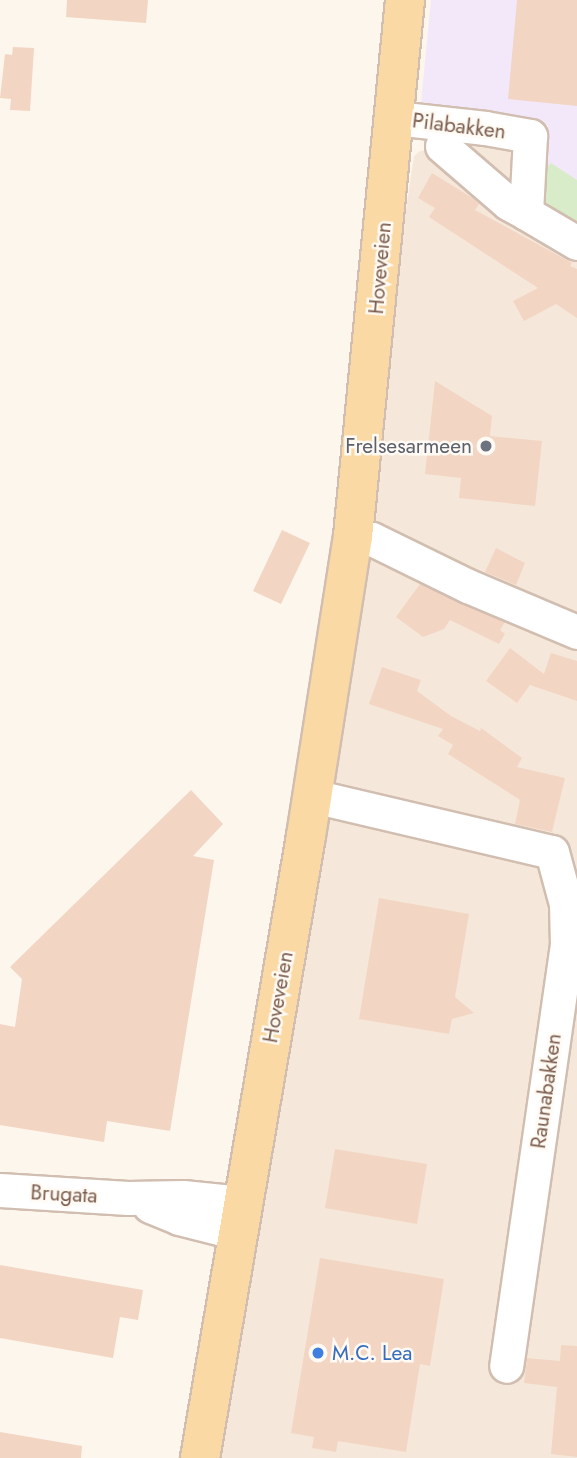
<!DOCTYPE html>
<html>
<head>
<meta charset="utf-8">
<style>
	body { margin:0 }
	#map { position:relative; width:577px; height:1458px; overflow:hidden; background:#fdf6ec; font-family:Jost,sans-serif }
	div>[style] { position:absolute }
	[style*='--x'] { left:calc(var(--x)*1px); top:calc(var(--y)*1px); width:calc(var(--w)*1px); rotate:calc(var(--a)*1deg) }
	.residential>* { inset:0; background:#f5e8da }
	.education>* { inset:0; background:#f3e8fa }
	.green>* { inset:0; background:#d8ecc9 }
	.building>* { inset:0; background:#f3d5c3 }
	.roads { filter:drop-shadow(2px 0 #d1beb0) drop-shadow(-2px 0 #d1beb0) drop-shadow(0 2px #d1beb0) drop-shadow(0 -2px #d1beb0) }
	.minor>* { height:33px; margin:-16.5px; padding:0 16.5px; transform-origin:16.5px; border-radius:16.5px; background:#fff }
	.major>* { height:38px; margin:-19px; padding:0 19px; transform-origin:19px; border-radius:19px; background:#fbd9a5 }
	.dots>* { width:19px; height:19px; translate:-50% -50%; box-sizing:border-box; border:4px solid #fffaf3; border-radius:50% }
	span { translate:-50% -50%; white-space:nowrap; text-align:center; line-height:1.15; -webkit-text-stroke:5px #fffaf3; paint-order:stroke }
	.street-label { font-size:21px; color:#7a5c4d }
	.worship-label { font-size:21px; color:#5b616d }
	.right { translate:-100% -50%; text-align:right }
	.shop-label { font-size:21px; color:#366cbe }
	.left { translate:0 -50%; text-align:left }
</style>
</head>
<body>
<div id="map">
	<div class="residential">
		<div style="clip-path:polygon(442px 138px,514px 148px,577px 253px,577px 1458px,218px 1458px,414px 156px,420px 151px,434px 149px)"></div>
	</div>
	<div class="education">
		<div style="clip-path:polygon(431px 0,577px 0,577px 232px,541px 213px,548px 125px,421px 102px)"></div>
	</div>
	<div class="green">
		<div style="clip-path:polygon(551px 163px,577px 180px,577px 231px,547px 214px,542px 200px,547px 167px)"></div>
	</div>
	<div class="building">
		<div style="clip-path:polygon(67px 0,148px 0,146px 23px,66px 17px)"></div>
		<div style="clip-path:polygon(517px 0,577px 0,577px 106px,508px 99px)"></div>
		<div style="clip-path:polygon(13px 47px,34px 48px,30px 111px,10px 110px,11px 99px,0 98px,5px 54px,12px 55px)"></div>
		<div style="clip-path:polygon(432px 173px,474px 199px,479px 204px,475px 210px,572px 263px,570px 266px,577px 269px,577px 318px,556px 304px,524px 321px,513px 301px,538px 288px,429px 217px,435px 208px,418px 198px)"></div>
		<div style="clip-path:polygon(435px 381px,492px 416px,490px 436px,542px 441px,535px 506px,459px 498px,461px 478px,425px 474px)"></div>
		<div style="clip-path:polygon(282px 530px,310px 543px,281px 604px,253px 591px)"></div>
		<div style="clip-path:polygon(496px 548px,525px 563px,516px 585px,485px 572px)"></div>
		<div style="clip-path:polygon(420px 584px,505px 622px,500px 630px,505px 634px,499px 644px,450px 620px,444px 629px,423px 637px,396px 617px)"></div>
		<div style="clip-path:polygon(510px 648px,544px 674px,551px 653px,577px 661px,577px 701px,530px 685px,517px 703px,486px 681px)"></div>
		<div style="clip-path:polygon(382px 667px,421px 680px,417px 691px,451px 716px,480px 731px,481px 728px,522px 758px,517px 767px,565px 778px,552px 832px,515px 824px,520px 800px,448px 754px,453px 745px,438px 736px,443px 729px,369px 704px)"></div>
		<div style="clip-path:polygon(191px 790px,223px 824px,193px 856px,214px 860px,170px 1131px,107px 1121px,104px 1142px,0 1125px,0 1024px,15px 1027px,22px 979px,10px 967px)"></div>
		<div style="clip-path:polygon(379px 898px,469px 914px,455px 997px,474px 1013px,452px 1019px,449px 1034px,359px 1019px)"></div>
		<div style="clip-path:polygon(335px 1149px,427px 1164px,417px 1224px,325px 1208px)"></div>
		<div style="clip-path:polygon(320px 1258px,444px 1279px,430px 1366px,420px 1364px,406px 1452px,338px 1441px,336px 1452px,312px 1448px,314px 1437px,291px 1433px)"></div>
		<div style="clip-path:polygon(0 1265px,143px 1290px,138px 1320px,120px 1317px,113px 1358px,0 1338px)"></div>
		<div style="clip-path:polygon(561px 1345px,577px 1346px,577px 1457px,551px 1454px,557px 1387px,524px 1383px,527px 1358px,560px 1361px)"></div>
		<div style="clip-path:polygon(0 1432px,82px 1446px,81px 1458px,0 1458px)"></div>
	</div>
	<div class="roads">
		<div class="minor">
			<div style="--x:395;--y:118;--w:91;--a:6.3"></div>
			<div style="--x:485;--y:128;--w:46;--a:10.1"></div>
			<div style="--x:530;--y:136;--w:77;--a:93"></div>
			<div style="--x:526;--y:213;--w:59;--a:30.5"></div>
			<div style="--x:442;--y:146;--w:87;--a:40.8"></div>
			<div style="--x:508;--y:203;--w:21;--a:29"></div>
			<div style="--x:353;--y:536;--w:19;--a:9"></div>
			<div style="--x:372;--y:539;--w:107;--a:26.1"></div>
			<div style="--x:468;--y:586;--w:118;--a:22.9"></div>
			<div style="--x:313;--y:796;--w:245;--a:13.2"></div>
			<div style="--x:552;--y:852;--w:54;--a:74.9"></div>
			<div style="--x:566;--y:904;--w:40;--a:88.6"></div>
			<div style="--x:567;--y:944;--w:426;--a:98.2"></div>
			<div style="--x:0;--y:1190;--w:128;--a:3.6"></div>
			<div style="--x:128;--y:1198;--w:55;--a:-1"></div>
			<div style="--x:183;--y:1197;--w:59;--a:5.8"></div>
			<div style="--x:150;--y:1206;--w:31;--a:22"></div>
			<div style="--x:179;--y:1218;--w:61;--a:14.3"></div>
		</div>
		<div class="major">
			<div style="--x:200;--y:1458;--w:631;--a:-80.33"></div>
			<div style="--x:306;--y:836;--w:304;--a:-81.1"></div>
			<div style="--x:353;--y:536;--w:539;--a:-84.46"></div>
		</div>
	</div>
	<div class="dots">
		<div style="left:486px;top:446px;background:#6b7280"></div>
		<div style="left:318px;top:1353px;background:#3f7fe0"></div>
	</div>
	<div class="street-label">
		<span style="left:459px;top:126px;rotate:7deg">Pilabakken</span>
		<span style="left:380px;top:268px;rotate:-85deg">Hoveveien</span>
		<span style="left:278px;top:997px;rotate:-80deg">Hoveveien</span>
		<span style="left:546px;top:1091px;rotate:-82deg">Raunabakken</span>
		<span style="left:64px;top:1194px;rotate:3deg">Brugata</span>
	</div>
	<div class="worship-label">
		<span class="right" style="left:472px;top:446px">Frelsesarmeen</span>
	</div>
	<div class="shop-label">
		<span class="left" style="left:332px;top:1353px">M.C. Lea</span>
	</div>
</div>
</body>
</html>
